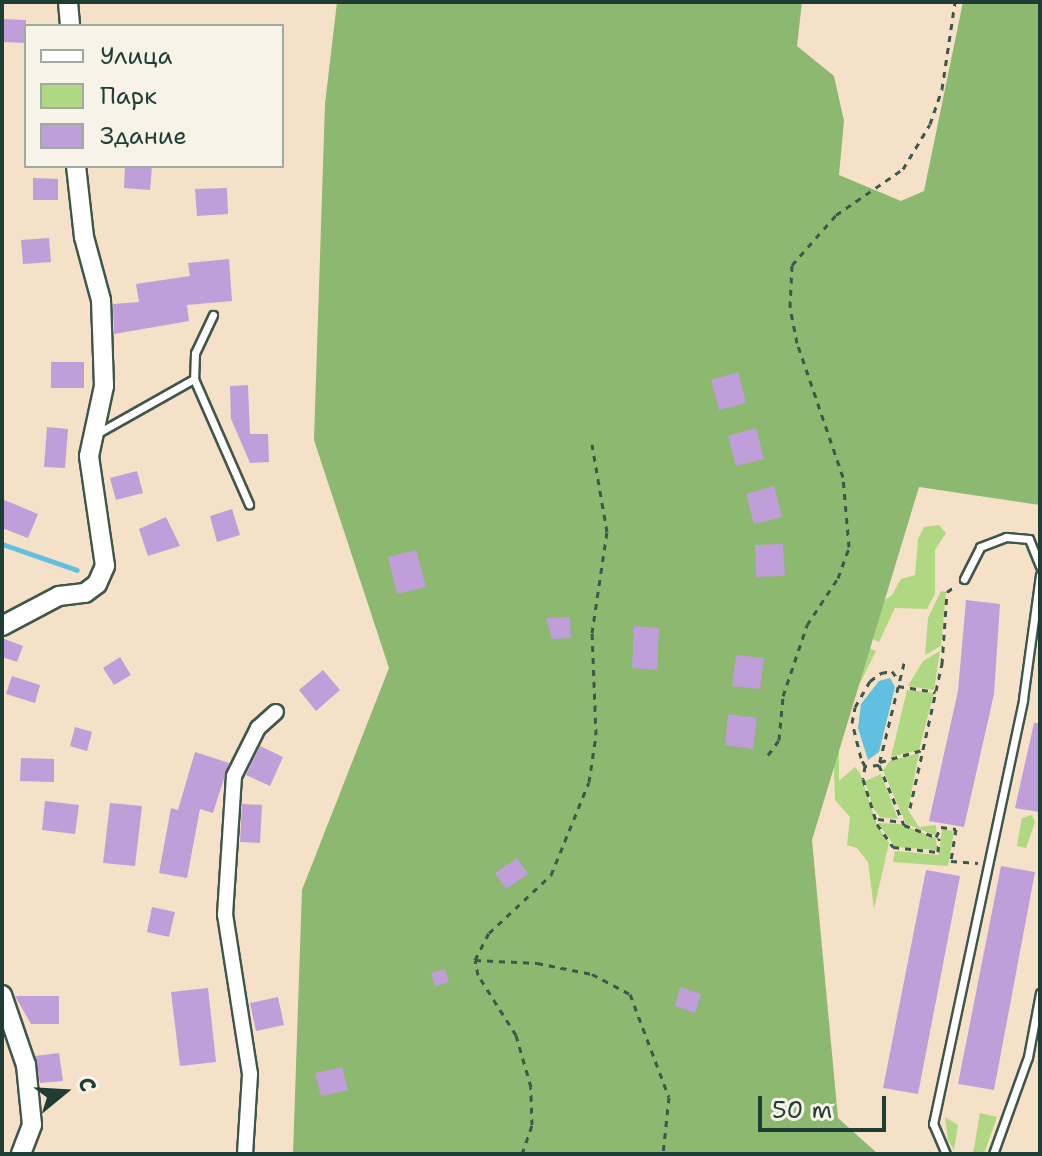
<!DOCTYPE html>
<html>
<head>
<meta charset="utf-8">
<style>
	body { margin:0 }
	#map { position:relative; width:1042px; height:1156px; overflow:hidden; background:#f4e1c7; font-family:"Shantell Sans",sans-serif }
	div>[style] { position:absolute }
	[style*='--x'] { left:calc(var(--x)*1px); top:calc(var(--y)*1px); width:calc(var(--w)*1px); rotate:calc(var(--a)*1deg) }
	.green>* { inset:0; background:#b0d781 }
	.forest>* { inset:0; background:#8cb86f }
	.water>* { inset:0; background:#61bfdf }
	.stream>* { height:5px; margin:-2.5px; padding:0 2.5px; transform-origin:2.5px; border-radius:2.5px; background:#61bfdf }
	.building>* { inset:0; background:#c09eda }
	.path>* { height:3px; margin-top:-1.5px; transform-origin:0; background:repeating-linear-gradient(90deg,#3f564a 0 6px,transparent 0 12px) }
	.roads { filter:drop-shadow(2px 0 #3f564a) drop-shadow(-2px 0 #3f564a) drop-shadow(0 2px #3f564a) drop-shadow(0 -2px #3f564a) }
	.service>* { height:7px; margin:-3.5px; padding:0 3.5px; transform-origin:3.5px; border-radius:3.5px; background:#fff }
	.minor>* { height:14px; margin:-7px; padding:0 7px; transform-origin:7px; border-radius:7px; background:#fff }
	.tertiary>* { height:18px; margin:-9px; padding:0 9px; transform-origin:9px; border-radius:9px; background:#fff }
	span { translate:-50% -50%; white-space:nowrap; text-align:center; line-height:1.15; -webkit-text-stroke:6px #f7f3e8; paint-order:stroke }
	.frame { position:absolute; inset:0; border:4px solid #1f3d34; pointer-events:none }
	.legend { position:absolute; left:24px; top:24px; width:260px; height:144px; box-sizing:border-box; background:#f7f3e8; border:2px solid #a1aaa0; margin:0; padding:10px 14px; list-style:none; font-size:24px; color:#1f3d34 }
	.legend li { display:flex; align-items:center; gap:16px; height:40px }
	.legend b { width:40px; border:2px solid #a1aaa0 }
	.north { position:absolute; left:24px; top:1052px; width:80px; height:80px; -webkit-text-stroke:6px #f7f3e8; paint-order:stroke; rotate:72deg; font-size:22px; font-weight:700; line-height:32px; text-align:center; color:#1f3d34 }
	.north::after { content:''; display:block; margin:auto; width:28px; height:36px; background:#1f3d34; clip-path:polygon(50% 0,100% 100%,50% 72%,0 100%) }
	.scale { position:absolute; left:758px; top:1096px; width:128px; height:36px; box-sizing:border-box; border:4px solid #1f3d34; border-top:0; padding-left:10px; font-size:24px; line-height:28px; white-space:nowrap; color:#1f3d34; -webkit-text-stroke:6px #f7f3e8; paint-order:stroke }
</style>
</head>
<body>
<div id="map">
	<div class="green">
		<div style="clip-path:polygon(939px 525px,946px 533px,935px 550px,935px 594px,927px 609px,895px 608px,879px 642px,868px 637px,865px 646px,876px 651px,839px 725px,839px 781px,855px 767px,860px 773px,877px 825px,889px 843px,874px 909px,868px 862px,857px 848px,847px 845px,850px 817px,835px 800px,833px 741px,823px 713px,871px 609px,892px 595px,901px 579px,915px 575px,918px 539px,924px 527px)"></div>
		<div style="clip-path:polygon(941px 591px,946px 592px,941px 646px,925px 655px,928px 618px)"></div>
		<div style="clip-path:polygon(940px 651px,934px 690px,908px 686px,923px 661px)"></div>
		<div style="clip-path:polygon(907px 690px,934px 693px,919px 750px,891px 757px)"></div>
		<div style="clip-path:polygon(919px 753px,908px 810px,919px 827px,936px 825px,937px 836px,906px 824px,883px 770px,890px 761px)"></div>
		<div style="clip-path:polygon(881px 774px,898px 819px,880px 817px,873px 808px,865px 781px)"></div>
		<div style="clip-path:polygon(1032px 815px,1035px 822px,1026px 848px,1017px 846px,1022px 818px)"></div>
		<div style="clip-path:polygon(878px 823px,900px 824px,936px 838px,937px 850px,895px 847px)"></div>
		<div style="clip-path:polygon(942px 829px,954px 831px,948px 866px,893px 862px,895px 851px,939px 855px)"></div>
		<div style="clip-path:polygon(980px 1113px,997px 1117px,984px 1154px,973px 1154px)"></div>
		<div style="clip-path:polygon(945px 1117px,958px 1125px,954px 1150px,948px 1140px)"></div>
	</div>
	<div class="forest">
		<div style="clip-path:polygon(337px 2px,802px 2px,797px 46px,834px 76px,844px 121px,839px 175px,901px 201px,924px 191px,963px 2px,1040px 2px,1040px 505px,919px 487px,812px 840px,838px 1118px,878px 1154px,293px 1154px,302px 890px,389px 668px,314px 440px,325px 104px)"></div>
	</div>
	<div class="water">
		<div style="clip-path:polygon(890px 678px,895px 687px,879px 752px,868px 760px,858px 728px,861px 704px,879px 681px)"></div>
	</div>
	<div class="stream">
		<div style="--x:2;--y:544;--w:79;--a:19.1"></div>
	</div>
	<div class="building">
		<div style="clip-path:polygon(2px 19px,26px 20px,26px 43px,2px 42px)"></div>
		<div style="clip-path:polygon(125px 166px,152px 166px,150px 190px,124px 188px)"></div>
		<div style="clip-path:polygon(33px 178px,58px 179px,58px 200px,33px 200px)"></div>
		<div style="clip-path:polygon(227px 188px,228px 214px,197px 216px,195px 189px)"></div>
		<div style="clip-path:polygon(49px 238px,51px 262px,23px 264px,21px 240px)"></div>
		<div style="clip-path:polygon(229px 259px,232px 301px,187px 305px,189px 321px,114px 334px,113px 304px,139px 302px,136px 284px,190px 276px,188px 263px)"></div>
		<div style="clip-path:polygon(51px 362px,84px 362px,84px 388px,51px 388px)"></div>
		<div style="clip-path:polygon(738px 372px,746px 403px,719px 410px,711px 380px)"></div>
		<div style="clip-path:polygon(248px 385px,250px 434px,268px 434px,269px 462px,250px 463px,231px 419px,230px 386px)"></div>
		<div style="clip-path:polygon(47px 427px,68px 429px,65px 468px,44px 467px)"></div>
		<div style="clip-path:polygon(756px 428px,764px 459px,736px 466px,728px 436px)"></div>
		<div style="clip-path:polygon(137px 471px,143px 493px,116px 500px,110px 478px)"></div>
		<div style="clip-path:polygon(774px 486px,782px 517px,754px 524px,746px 494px)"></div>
		<div style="clip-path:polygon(2px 499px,38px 514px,28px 538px,2px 528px)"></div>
		<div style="clip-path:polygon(232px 509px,240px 535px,217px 542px,210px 516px)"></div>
		<div style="clip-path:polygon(166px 517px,180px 546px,148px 556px,139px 529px)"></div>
		<div style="clip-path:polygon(783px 544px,785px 576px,756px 577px,755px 545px)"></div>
		<div style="clip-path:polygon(416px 550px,426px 587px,397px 594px,388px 557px)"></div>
		<div style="clip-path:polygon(966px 600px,1000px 604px,994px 694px,964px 827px,929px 821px,958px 691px)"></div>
		<div style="clip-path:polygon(570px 617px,571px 638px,552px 639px,546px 618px)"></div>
		<div style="clip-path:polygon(634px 626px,659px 628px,657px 670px,632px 668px)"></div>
		<div style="clip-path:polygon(2px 638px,23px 646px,17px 662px,2px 657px)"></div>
		<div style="clip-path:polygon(736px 655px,764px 658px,760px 689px,732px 686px)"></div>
		<div style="clip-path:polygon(120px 657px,131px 675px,114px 685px,103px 668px)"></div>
		<div style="clip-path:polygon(323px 670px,340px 690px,316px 711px,299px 690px)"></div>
		<div style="clip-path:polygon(12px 676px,40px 685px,35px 703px,6px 694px)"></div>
		<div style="clip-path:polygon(728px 714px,757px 718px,753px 749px,725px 745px)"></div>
		<div style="clip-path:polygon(1034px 723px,1040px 723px,1040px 812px,1015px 808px)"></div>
		<div style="clip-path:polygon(75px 727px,92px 732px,87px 751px,70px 746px)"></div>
		<div style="clip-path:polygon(260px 746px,283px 757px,270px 786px,246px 775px)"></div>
		<div style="clip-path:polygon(195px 752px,229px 763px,213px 813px,200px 809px,187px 878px,159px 873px,171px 808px,178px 810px)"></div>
		<div style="clip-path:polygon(21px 758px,54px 759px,54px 782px,20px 781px)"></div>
		<div style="clip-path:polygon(45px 801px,79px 805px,75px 834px,42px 830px)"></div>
		<div style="clip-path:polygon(110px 803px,142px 806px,135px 866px,103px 863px)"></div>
		<div style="clip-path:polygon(242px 804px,262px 805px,260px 843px,240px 842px)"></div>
		<div style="clip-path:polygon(517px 858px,528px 874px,506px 889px,495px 873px)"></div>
		<div style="clip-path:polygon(1001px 866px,1035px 872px,994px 1090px,958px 1084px)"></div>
		<div style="clip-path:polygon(926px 870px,960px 876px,918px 1094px,883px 1088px)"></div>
		<div style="clip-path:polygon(152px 907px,175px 912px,169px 937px,147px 932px)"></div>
		<div style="clip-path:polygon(445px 969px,449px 982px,435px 986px,431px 973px)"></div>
		<div style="clip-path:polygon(680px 987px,701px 994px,695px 1013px,675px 1006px)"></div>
		<div style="clip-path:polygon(208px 988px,216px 1062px,180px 1066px,171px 992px)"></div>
		<div style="clip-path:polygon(15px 996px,59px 996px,59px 1024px,31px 1024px)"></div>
		<div style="clip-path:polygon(278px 997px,284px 1025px,256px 1031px,250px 1003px)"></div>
		<div style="clip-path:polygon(59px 1053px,63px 1081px,40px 1083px,35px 1056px)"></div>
		<div style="clip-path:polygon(342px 1067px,348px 1090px,321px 1096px,315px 1073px)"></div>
	</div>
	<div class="path">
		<div style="--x:904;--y:663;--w:105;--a:103.8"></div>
		<div style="--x:879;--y:765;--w:65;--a:67.4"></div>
		<div style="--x:904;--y:825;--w:34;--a:21"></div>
		<div style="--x:936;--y:837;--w:11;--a:-63"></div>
		<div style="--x:941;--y:827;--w:15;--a:8"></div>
		<div style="--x:956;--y:829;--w:32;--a:99"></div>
		<div style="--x:951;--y:861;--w:27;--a:4"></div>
		<div style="--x:898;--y:686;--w:38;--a:9"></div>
		<div style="--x:768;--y:755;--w:19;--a:-54"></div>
		<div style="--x:779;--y:740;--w:44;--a:-84.8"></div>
		<div style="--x:783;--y:696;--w:75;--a:-71.3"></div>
		<div style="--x:807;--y:625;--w:56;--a:-56.6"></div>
		<div style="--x:838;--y:578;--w:33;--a:-70"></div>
		<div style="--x:849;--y:547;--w:70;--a:-94.9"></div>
		<div style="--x:843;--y:477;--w:142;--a:-108.9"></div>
		<div style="--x:797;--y:343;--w:37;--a:-101"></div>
		<div style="--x:790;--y:307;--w:42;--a:-87.3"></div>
		<div style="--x:792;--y:265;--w:67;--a:-48.7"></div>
		<div style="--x:836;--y:215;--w:81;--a:-34.5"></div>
		<div style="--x:903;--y:169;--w:52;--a:-59"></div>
		<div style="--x:930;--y:124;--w:37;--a:-71"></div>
		<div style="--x:942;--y:89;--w:88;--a:-81.5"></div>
		<div style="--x:880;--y:762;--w:44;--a:-15.9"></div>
		<div style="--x:879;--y:765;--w:14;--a:176"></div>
		<div style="--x:865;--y:766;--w:9;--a:-117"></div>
		<div style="--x:861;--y:758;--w:36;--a:-104"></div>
		<div style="--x:852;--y:723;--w:16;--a:-79"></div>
		<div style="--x:855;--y:707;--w:30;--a:-60"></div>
		<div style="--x:870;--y:681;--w:14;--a:-36"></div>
		<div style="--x:881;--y:673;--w:11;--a:-10"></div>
		<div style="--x:892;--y:671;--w:12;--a:55"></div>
		<div style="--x:865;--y:766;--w:13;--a:99"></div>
		<div style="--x:863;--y:779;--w:47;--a:72.7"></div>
		<div style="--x:877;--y:824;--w:28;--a:55"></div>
		<div style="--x:893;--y:847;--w:45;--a:6.3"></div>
		<div style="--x:938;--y:852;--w:14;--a:-86"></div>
		<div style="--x:910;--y:808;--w:148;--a:-77.5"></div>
		<div style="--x:942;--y:664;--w:72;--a:-86"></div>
		<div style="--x:947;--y:592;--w:9;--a:-36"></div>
		<div style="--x:878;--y:819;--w:23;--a:7"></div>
		<div style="--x:475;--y:960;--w:62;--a:2.8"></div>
		<div style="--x:537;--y:963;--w:56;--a:11.3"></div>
		<div style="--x:592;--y:974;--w:43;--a:27.8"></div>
		<div style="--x:630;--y:994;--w:110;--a:69.3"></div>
		<div style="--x:669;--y:1097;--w:57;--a:96"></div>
		<div style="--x:522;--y:1154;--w:31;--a:-71"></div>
		<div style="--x:532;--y:1125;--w:38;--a:-92"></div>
		<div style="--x:531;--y:1087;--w:54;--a:-106.1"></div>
		<div style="--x:516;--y:1035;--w:71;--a:-122.3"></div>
		<div style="--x:478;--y:975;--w:15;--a:-101"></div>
		<div style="--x:475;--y:960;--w:30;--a:-63"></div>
		<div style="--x:489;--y:933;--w:85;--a:-43.1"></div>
		<div style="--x:551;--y:875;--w:100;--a:-67.8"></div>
		<div style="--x:589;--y:782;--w:48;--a:-81.5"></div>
		<div style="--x:596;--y:735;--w:102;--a:-92.2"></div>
		<div style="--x:592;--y:633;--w:102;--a:-81.6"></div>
		<div style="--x:607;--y:532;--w:89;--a:-99.7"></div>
	</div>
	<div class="roads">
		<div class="service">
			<div style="--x:213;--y:315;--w:42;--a:115.3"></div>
			<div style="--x:195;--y:353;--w:26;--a:92"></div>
			<div style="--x:194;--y:379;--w:137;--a:66.3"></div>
			<div style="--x:98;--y:433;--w:110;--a:-29.4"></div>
			<div style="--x:964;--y:579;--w:36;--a:-63"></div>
			<div style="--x:980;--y:547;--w:28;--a:-21"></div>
			<div style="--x:1006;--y:537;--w:23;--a:5"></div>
			<div style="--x:1029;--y:539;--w:29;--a:68"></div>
			<div style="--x:946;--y:1154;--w:33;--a:-113"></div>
			<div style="--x:933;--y:1124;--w:434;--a:-78"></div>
			<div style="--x:1023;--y:699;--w:125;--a:-82.2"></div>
			<div style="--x:993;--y:1154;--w:103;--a:-70.2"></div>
			<div style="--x:1028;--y:1057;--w:65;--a:-79.4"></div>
		</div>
		<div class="minor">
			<div style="--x:245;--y:1154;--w:80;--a:-86.4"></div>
			<div style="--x:250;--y:1074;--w:161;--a:-98.9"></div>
			<div style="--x:225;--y:915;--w:139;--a:-86.3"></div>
			<div style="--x:234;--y:776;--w:54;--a:-63.4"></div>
			<div style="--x:258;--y:728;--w:24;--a:-42"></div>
		</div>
		<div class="tertiary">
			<div style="--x:68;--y:2;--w:24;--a:85"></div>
			<div style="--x:2;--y:626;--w:64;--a:-27.8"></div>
			<div style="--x:59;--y:596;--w:26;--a:-7"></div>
			<div style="--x:85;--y:593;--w:15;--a:-37"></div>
			<div style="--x:97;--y:584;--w:20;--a:-66"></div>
			<div style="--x:105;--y:566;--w:111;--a:-98.3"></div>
			<div style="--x:89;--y:456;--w:72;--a:-77.9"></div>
			<div style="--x:104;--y:386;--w:86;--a:-92"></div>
			<div style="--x:101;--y:300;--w:65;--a:-105.1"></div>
			<div style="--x:84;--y:237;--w:71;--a:-96.4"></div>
			<div style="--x:2;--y:995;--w:74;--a:71.1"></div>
			<div style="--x:26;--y:1065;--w:60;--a:84.3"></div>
			<div style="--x:32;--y:1125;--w:31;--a:111"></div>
		</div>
	</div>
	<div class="frame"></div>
	<ul class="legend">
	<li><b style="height:10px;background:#fff"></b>Улица</li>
	<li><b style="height:22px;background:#b0d781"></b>Парк</li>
	<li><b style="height:22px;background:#c09eda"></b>Здание</li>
	</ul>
	<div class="north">С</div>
	<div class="scale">50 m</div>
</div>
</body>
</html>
